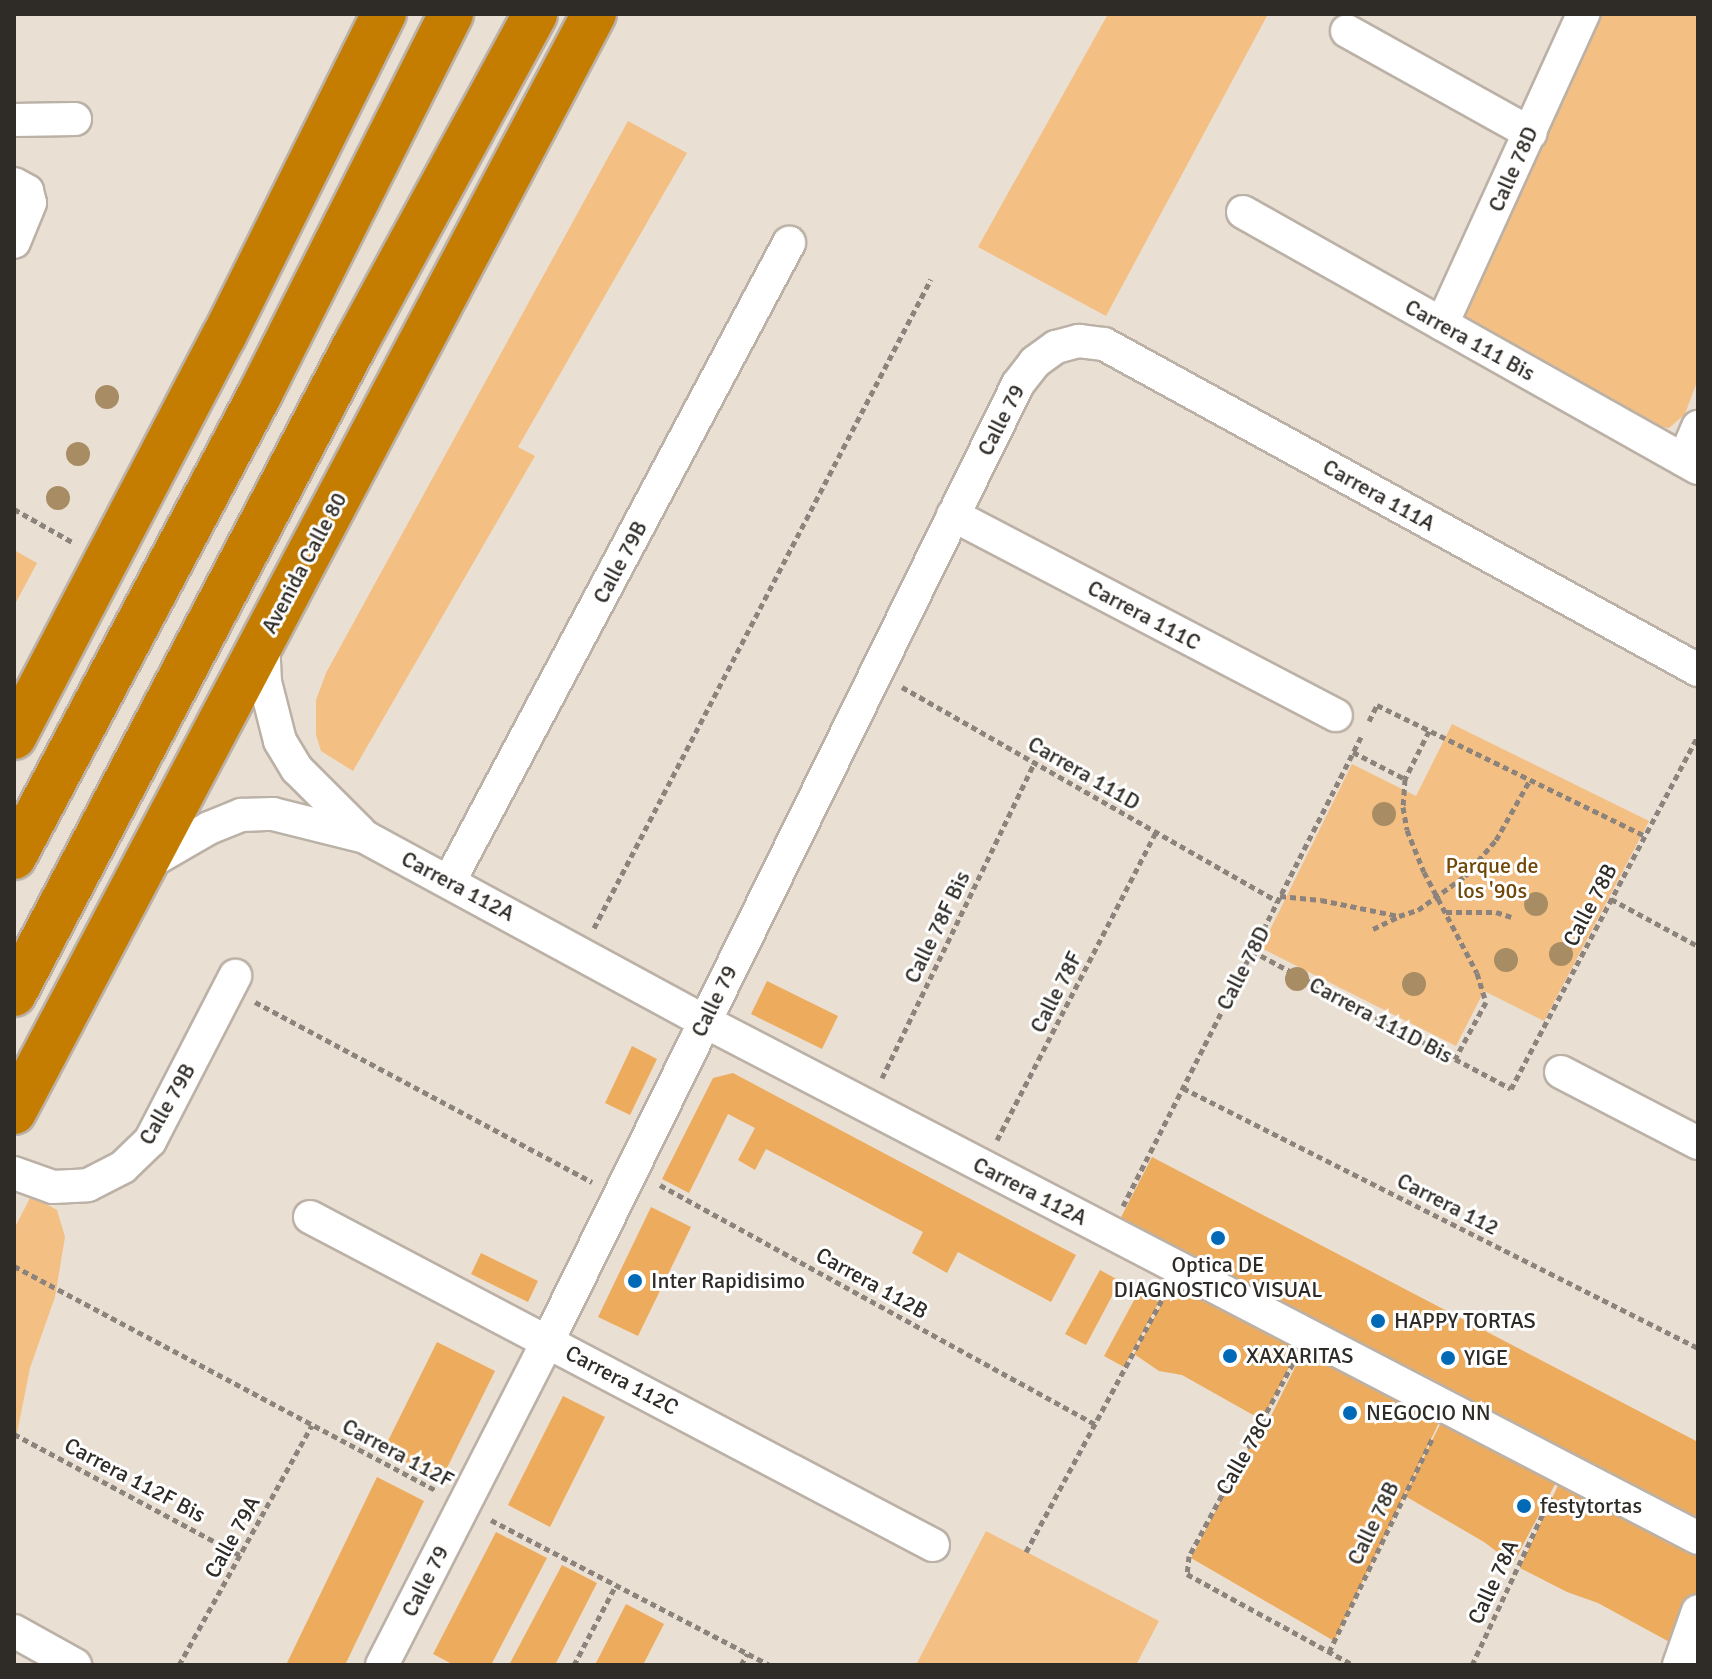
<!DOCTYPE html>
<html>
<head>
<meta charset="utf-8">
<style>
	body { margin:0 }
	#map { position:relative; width:1712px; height:1679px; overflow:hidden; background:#eadfd3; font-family:Signika,sans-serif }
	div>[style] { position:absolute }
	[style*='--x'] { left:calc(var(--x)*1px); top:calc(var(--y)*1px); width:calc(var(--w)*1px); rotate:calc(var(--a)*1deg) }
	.green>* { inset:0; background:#f3bf83 }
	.building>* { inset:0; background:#edac5d }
	.path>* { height:5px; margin-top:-2.5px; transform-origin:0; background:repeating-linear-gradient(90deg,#8c847c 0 6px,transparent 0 10px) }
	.roads { filter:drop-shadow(2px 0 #bbb1a6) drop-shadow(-2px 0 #bbb1a6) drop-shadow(0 2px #bbb1a6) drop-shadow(0 -2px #bbb1a6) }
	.minor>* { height:32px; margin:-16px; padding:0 16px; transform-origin:16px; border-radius:16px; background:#fff }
	.highway>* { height:44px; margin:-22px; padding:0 22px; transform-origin:22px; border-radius:22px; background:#c47d00 }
	.trees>* { width:24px; height:24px; margin:-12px; border-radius:50%; background:#a88c64 }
	.dots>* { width:22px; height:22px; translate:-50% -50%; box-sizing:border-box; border:4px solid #fff; border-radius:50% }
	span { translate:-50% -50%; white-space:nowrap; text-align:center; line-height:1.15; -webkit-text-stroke:6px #fff; paint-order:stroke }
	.street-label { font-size:22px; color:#2f2b27 }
	.park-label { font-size:22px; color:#724809 }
	.poi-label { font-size:22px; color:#2f2b27 }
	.left { translate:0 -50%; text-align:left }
	.frame { position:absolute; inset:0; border:16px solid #2f2b27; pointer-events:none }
</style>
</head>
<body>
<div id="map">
	<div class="green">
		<div style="clip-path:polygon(1108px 14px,1268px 14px,1106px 316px,978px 247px)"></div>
		<div style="clip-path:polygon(1600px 14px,1698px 14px,1698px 379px,1685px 414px,1669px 428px,1644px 425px,1466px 319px,1467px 294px)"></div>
		<div style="clip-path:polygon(628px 121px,687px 153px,518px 447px,535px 456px,353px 771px,321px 751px,316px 735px,316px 700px,326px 673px)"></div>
		<div style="clip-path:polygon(14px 550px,37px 563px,14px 606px)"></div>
		<div style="clip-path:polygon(1452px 724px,1649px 821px,1544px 1021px,1484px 991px,1456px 1046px,1261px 948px,1352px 764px,1416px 796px)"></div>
		<div style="clip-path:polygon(31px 1196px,57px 1210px,65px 1237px,55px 1297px,30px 1368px,14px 1448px,14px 1229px)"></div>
		<div style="clip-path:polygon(986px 1531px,1159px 1621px,1136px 1665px,916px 1665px)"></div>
	</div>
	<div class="building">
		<div style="clip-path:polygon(767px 981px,838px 1016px,822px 1049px,751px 1014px)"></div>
		<div style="clip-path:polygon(632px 1046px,657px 1059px,630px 1115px,605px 1103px)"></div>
		<div style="clip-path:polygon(733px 1073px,1076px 1255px,1051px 1302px,958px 1252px,947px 1273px,912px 1253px,923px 1232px,766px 1149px,755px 1170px,738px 1160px,755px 1128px,728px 1114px,689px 1193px,662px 1179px,713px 1078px)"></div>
		<div style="clip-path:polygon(1152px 1157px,1698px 1442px,1698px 1538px,1115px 1229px)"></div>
		<div style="clip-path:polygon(651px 1207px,691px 1227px,638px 1336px,598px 1317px)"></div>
		<div style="clip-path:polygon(481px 1253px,538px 1281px,528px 1302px,471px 1274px)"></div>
		<div style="clip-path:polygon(1100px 1270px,1120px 1281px,1086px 1345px,1065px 1334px)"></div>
		<div style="clip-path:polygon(1176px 1278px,1299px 1348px,1262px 1420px,1182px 1375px,1159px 1371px,1134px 1354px)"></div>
		<div style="clip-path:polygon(1139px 1291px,1159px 1302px,1124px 1367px,1104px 1356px)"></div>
		<div style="clip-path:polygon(1309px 1339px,1445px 1410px,1334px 1641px,1191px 1558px,1254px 1437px,1268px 1422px)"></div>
		<div style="clip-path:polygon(437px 1342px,495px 1371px,441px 1480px,383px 1451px)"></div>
		<div style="clip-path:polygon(563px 1396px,605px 1417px,550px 1527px,508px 1505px)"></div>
		<div style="clip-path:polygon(1447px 1410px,1563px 1469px,1513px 1564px,1484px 1542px,1405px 1496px)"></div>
		<div style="clip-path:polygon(1565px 1470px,1698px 1540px,1698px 1589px,1675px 1645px,1598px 1603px,1567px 1592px,1520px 1568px)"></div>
		<div style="clip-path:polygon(377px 1477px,424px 1501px,373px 1607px,345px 1665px,286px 1665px)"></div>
		<div style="clip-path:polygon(496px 1532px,547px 1558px,491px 1665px,454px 1665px,433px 1654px)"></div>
		<div style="clip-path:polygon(562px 1565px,597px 1583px,555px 1665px,509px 1665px)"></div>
		<div style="clip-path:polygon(626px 1604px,664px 1624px,643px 1665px,595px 1665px)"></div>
	</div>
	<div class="path">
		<div style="--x:14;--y:509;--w:69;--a:29.5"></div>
		<div style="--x:902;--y:687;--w:432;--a:29.7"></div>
		<div style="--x:1369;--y:721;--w:18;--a:-63"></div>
		<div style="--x:1377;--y:705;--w:298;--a:26"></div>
		<div style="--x:1429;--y:731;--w:54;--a:116.6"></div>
		<div style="--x:1405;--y:779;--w:28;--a:94"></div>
		<div style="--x:1403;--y:807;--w:23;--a:80"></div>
		<div style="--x:1407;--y:830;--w:45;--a:68"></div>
		<div style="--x:1424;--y:872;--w:114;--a:62.3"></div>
		<div style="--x:1477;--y:973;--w:30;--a:73"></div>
		<div style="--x:1486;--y:1002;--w:65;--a:118.5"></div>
		<div style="--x:1353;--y:752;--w:59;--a:27.4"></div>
		<div style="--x:1280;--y:896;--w:41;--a:5.6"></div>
		<div style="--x:1321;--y:900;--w:80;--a:11.6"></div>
		<div style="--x:1399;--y:916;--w:20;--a:-18"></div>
		<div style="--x:1418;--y:910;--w:58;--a:-35.9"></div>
		<div style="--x:1465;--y:876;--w:48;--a:-49.3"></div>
		<div style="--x:1496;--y:840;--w:69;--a:-60.5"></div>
		<div style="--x:1611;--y:899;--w:99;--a:28.4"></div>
		<div style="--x:1446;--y:912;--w:50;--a:0"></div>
		<div style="--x:1496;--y:912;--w:16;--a:18"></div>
		<div style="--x:594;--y:928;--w:731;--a:-62.56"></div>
		<div style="--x:1373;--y:929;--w:28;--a:-26"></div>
		<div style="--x:1252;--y:951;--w:293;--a:28"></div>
		<div style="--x:1511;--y:1089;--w:399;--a:-62.1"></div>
		<div style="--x:255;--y:1002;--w:382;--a:28.1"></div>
		<div style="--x:882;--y:1078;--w:351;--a:-64.2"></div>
		<div style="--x:1183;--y:1088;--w:577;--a:26.79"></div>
		<div style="--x:997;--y:1140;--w:347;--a:-62.7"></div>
		<div style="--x:660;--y:1185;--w:499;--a:28.8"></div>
		<div style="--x:1123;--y:1206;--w:526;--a:-63.09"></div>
		<div style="--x:14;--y:1266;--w:479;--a:28"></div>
		<div style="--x:1293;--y:1363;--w:219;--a:118.3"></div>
		<div style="--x:1189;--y:1556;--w:18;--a:96"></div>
		<div style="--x:1187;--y:1574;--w:189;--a:28.7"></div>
		<div style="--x:14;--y:1434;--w:256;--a:28.2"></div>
		<div style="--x:491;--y:1520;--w:314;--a:27.5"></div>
		<div style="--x:1026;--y:1552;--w:291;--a:-61.7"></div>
		<div style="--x:1329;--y:1652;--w:239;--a:-64.2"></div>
		<div style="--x:179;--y:1665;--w:274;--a:-61"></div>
		<div style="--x:574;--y:1665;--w:90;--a:-62.3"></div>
		<div style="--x:741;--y:1665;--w:13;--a:-61"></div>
		<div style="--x:1472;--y:1665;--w:187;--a:-64.9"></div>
	</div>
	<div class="roads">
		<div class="minor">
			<div style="--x:1347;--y:31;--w:210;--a:29.1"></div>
			<div style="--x:14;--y:120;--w:61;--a:-0.9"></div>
			<div style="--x:14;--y:184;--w:15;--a:28"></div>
			<div style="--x:27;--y:191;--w:12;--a:76"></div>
			<div style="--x:30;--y:203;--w:42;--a:112.3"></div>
			<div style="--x:1243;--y:212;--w:522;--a:29.36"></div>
			<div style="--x:1442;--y:324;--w:341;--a:-65.5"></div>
			<div style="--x:1684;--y:460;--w:36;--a:-67"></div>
			<div style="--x:953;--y:515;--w:432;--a:27.6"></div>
			<div style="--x:263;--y:640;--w:42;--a:87.3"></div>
			<div style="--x:265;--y:682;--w:61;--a:75.7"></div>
			<div style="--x:280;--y:741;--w:33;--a:59"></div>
			<div style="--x:297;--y:769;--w:89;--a:45"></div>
			<div style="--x:145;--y:865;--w:74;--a:-30"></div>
			<div style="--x:209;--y:828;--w:35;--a:-22"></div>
			<div style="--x:241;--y:815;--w:32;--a:-2"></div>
			<div style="--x:273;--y:814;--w:95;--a:14"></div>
			<div style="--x:365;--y:837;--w:386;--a:28.5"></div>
			<div style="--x:704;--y:1021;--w:1120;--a:27.48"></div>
			<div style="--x:450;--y:880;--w:722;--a:-61.98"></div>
			<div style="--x:1561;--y:1072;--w:154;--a:27.4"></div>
			<div style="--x:14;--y:1173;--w:41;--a:19.7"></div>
			<div style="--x:53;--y:1187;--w:35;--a:-3"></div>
			<div style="--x:88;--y:1185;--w:39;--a:-27"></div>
			<div style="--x:123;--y:1167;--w:37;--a:-44"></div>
			<div style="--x:150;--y:1141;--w:186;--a:-62.7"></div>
			<div style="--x:310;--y:1217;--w:704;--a:27.77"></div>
			<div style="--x:14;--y:1631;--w:70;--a:29.1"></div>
			<div style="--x:382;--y:1665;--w:364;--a:-62.9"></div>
			<div style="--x:548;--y:1341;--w:1066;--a:-63.84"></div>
			<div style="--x:1018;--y:384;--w:28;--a:-52"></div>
			<div style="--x:1035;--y:362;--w:26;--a:-36"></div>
			<div style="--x:1056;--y:347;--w:24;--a:-15"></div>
			<div style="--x:1079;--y:341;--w:25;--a:7"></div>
			<div style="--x:1104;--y:344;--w:678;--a:28.76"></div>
			<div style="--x:1679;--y:1665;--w:57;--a:-70.6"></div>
		</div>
		<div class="highway">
			<div style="--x:14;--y:737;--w:453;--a:-62.4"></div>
			<div style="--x:224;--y:336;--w:360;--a:-63.6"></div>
			<div style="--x:14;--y:857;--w:527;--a:-62.02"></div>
			<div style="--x:261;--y:392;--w:423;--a:-63.3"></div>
			<div style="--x:14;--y:994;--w:738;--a:-62.29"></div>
			<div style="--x:357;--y:341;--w:372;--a:-61.4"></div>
			<div style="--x:14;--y:1112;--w:1242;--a:-62.16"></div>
		</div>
	</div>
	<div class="trees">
		<div style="left:107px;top:397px"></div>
		<div style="left:78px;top:454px"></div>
		<div style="left:58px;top:498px"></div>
		<div style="left:1384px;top:814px"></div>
		<div style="left:1536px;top:904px"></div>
		<div style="left:1561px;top:954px"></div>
		<div style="left:1506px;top:960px"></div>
		<div style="left:1297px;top:979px"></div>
		<div style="left:1414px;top:984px"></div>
	</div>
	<div class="dots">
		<div style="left:1218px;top:1238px;background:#0169b5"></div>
		<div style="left:635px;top:1281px;background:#0169b5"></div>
		<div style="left:1378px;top:1321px;background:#0169b5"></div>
		<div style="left:1230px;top:1356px;background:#0169b5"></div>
		<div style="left:1448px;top:1358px;background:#0169b5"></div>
		<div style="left:1350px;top:1413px;background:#0169b5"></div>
		<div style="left:1524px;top:1506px;background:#0169b5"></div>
	</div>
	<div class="street-label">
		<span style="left:1513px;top:169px;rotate:-66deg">Calle 78D</span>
		<span style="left:1470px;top:340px;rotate:29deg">Carrera 111 Bis</span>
		<span style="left:1001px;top:420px;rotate:-63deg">Calle 79</span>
		<span style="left:1379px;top:495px;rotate:29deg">Carrera 111A</span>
		<span style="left:620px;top:562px;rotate:-62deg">Calle 79B</span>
		<span style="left:304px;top:563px;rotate:-62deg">Avenida Calle 80</span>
		<span style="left:1144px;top:615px;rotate:28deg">Carrera 111C</span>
		<span style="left:1084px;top:773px;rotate:30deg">Carrera 111D</span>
		<span style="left:458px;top:886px;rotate:28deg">Carrera 112A</span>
		<span style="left:1590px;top:905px;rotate:-62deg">Calle 78B</span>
		<span style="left:937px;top:927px;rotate:-64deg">Calle 78F Bis</span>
		<span style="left:1243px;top:968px;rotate:-63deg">Calle 78D</span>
		<span style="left:1056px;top:992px;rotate:-63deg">Calle 78F</span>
		<span style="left:714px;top:1001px;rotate:-64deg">Calle 79</span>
		<span style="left:1381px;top:1020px;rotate:28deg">Carrera 111D Bis</span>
		<span style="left:167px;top:1104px;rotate:-60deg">Calle 79B</span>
		<span style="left:1030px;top:1191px;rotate:27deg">Carrera 112A</span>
		<span style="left:1448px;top:1204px;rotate:27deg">Carrera 112</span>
		<span style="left:872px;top:1283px;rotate:29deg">Carrera 112B</span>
		<span style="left:622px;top:1380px;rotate:28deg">Carrera 112C</span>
		<span style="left:398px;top:1453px;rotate:28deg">Carrera 112F</span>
		<span style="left:1244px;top:1454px;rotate:-60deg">Calle 78C</span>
		<span style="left:135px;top:1480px;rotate:28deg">Carrera 112F Bis</span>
		<span style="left:1373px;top:1523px;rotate:-64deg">Calle 78B</span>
		<span style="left:232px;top:1537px;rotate:-61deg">Calle 79A</span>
		<span style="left:425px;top:1581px;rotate:-63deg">Calle 79</span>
		<span style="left:1493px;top:1582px;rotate:-65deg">Calle 78A</span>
	</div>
	<div class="park-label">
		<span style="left:1492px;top:878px">Parque de<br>los '90s</span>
	</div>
	<div class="poi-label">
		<span style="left:1218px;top:1277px">Optica DE<br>DIAGNOSTICO VISUAL</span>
		<span class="left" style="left:651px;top:1281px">Inter Rapidisimo</span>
		<span class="left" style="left:1394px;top:1321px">HAPPY TORTAS</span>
		<span class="left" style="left:1246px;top:1356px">XAXARITAS</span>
		<span class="left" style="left:1464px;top:1358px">YIGE</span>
		<span class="left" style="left:1366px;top:1413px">NEGOCIO NN</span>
		<span class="left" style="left:1540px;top:1506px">festytortas</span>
	</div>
	<div class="frame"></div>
</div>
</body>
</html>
